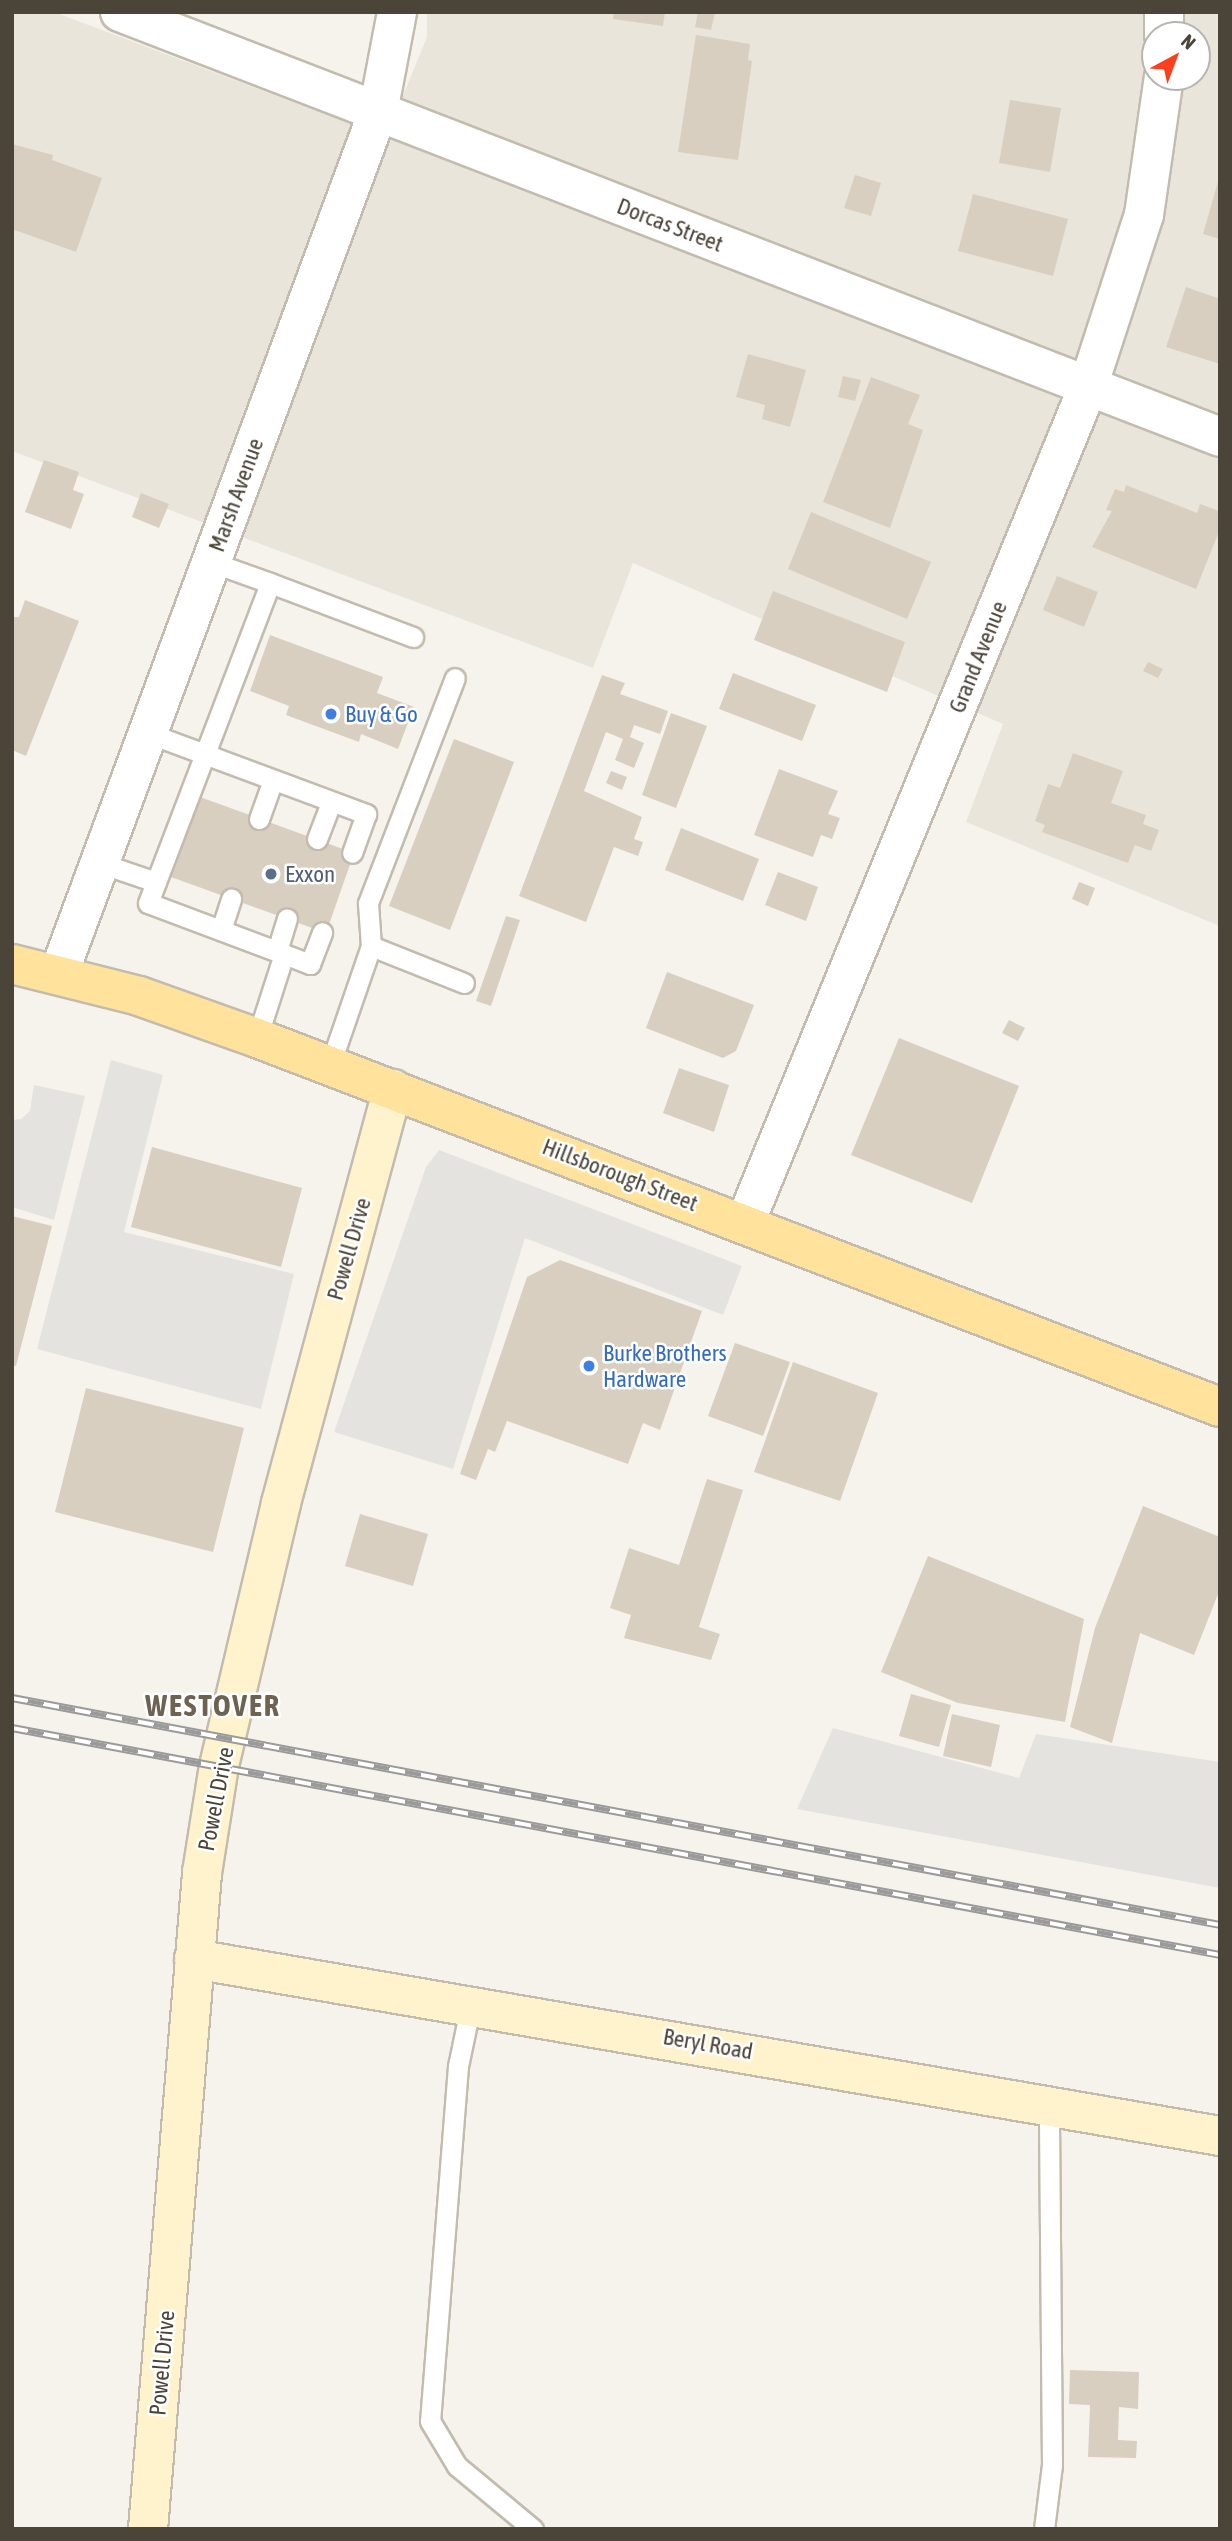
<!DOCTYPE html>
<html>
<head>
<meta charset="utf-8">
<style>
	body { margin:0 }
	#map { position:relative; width:1232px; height:2541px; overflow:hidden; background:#f6f3ec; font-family:"Asap Condensed",sans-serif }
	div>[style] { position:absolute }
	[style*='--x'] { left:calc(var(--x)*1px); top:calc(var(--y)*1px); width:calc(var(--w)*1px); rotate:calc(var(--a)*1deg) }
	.residential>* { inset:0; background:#eae5da }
	.parking>* { inset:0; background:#e5e3e0 }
	.building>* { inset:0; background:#d8cfc1 }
	.roads { filter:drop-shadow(2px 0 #c2bbae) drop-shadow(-2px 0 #c2bbae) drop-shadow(0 2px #c2bbae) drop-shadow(0 -2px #c2bbae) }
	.lane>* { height:19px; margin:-9.5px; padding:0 9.5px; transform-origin:9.5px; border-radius:9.5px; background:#fff }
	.street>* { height:38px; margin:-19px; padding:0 19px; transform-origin:19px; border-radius:19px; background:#fff }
	.secondary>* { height:38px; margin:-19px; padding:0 19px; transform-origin:19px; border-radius:19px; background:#fff3cd }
	.primary>* { height:38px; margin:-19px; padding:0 19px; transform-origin:19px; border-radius:19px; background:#ffe39c }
	.rail>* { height:8px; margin-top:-4px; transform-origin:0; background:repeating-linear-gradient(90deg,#fff 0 16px,#9a9a9a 0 32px); box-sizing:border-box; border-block:2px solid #9a9a9a }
	.dots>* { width:19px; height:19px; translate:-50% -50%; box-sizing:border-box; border:4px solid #fff; border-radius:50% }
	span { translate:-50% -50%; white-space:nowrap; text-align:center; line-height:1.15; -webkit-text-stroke:5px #fff; paint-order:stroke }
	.street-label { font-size:23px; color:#4b4439 }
	.shop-label { font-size:23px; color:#366cbe }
	.left { translate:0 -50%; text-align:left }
	.service-label { font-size:23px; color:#4e5e75 }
	.district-label { font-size:30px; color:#6e6250; font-weight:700; letter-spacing:2px }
	.frame { position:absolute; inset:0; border:14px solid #4b4439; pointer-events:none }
	.north { position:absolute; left:1141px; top:21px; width:70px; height:70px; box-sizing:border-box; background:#fff; border:2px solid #b7b4b0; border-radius:50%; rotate:41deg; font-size:19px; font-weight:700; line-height:28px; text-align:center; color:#4b4439 }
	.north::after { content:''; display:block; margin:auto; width:24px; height:32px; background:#fc3f1d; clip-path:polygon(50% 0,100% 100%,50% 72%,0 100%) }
</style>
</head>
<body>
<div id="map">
	<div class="residential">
		<div style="clip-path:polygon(evenodd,12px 12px,54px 12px,386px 137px,427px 37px,427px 12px,1220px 12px,1220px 926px,966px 822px,1003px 724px,633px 563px,593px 668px,12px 451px,12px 12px,1155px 35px,1197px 35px,1197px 77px,1155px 77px,1155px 35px)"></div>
	</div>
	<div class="parking">
		<div style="clip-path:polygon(111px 1060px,163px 1075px,124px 1232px,294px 1274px,261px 1409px,37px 1349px)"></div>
		<div style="clip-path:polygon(34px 1085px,85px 1096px,54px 1220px,12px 1207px,12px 1120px,21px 1119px,30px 1111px)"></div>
		<div style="clip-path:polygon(439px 1150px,742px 1266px,723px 1315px,525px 1238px,453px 1469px,334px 1432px,426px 1167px)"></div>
		<div style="clip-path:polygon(833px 1728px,1019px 1778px,1036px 1734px,1220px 1762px,1220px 1888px,797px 1809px)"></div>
	</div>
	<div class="building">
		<div style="clip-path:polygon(614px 12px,665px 12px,663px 26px,613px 19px)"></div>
		<div style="clip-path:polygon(698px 12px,715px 12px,711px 30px,695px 27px)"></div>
		<div style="clip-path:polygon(696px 35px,750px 44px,748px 60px,752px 61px,738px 160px,678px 152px)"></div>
		<div style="clip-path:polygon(1010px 100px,1061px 108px,1050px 172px,999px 163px)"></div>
		<div style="clip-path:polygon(12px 144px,53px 155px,52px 160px,102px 178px,76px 252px,12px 229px)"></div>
		<div style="clip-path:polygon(855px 175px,881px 183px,871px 216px,844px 208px)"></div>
		<div style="clip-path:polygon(1219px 178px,1220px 178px,1220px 239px,1203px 234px)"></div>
		<div style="clip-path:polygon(973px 194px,1068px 219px,1053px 276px,958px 251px)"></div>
		<div style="clip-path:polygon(1186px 287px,1220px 299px,1220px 364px,1166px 347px)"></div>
		<div style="clip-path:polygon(748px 354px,806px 370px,790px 427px,762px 419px,765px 405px,736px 397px)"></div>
		<div style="clip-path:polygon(843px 376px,861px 380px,855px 401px,838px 397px)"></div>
		<div style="clip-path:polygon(871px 377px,920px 395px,908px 424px,923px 430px,890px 528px,823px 502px)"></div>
		<div style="clip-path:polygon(44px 460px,79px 472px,73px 490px,84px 494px,71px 529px,25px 512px)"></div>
		<div style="clip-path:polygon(1126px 485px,1197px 513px,1200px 504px,1219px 511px,1220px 529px,1196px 589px,1092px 547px,1112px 511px,1106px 510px,1115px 489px,1124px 492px)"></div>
		<div style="clip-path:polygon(141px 493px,169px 504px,159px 528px,132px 517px)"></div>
		<div style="clip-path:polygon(811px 512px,931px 562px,907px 619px,788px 569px)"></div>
		<div style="clip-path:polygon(1057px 576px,1098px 592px,1084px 627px,1043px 610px)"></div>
		<div style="clip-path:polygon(773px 591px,905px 642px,887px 692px,754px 640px)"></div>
		<div style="clip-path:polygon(25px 600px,79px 621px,26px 756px,12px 750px,12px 617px,19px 617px)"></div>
		<div style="clip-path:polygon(270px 635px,383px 677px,377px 693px,414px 707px,398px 749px,361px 734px,359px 742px,286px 715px,289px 706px,250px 691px)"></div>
		<div style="clip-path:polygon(1148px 662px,1163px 669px,1158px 678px,1143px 671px)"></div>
		<div style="clip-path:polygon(733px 673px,816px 705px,802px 741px,719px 709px)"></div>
		<div style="clip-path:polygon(602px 675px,625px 683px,620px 694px,668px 711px,660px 734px,634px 725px,630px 737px,644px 743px,634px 768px,615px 760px,623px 739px,606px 732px,584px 791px,642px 817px,634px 839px,643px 842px,638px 856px,614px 847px,586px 922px,519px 896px)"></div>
		<div style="clip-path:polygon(671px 713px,707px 726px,676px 808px,642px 795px)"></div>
		<div style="clip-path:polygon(454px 739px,514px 762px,450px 930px,389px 906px)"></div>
		<div style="clip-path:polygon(1073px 753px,1123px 771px,1111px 803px,1146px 815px,1143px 824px,1159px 830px,1151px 851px,1135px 845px,1128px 863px,1042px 832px,1045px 825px,1035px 821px,1048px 784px,1060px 788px)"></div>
		<div style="clip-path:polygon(779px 769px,838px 791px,828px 814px,840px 818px,832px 839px,821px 835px,813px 857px,754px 835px)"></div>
		<div style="clip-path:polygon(611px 771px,627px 777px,622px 790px,606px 783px)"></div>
		<div style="clip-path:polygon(200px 797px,354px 853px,326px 933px,171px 877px)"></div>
		<div style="clip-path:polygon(681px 828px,759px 859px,743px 901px,665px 870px)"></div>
		<div style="clip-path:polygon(778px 872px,818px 887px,806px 921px,765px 905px)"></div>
		<div style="clip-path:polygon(1079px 882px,1095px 888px,1088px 906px,1072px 899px)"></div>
		<div style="clip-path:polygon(506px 916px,520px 920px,491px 1006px,476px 1001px)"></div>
		<div style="clip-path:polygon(667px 972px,754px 1005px,736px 1051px,723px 1058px,646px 1028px)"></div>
		<div style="clip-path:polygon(1009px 1020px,1025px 1028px,1018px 1041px,1002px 1033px)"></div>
		<div style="clip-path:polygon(899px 1038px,1019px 1086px,972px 1203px,851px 1155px)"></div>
		<div style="clip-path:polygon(679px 1068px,729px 1085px,714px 1132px,663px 1113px)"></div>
		<div style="clip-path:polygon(152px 1147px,302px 1188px,281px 1267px,131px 1227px)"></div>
		<div style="clip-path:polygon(12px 1216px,52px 1226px,16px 1366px,12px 1365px)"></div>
		<div style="clip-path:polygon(560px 1260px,702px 1311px,660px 1430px,643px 1423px,628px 1464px,507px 1421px,495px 1452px,488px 1449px,476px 1480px,460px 1474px,527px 1277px)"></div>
		<div style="clip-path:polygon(735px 1343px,790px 1362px,763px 1436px,708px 1416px)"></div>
		<div style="clip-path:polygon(793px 1362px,878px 1393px,840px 1501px,754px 1472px)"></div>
		<div style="clip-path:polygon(86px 1388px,244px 1428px,213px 1552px,55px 1512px)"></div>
		<div style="clip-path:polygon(707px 1479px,743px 1490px,699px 1627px,720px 1634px,711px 1660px,624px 1638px,631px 1615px,610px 1608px,629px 1548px,679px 1565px)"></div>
		<div style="clip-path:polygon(1143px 1506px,1220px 1537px,1220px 1589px,1194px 1655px,1140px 1633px,1112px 1743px,1070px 1727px,1095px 1628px)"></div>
		<div style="clip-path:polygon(360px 1514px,428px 1534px,413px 1586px,345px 1566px)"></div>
		<div style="clip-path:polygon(928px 1556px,1084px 1619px,1065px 1722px,958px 1703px,881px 1672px)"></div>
		<div style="clip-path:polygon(911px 1694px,951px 1705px,939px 1747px,899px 1736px)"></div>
		<div style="clip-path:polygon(952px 1714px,1000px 1725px,991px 1767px,943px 1756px)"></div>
		<div style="clip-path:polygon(1070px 2370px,1139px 2372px,1138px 2409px,1119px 2407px,1118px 2440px,1137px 2441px,1136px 2458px,1088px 2457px,1090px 2405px,1069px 2404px)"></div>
	</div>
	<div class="roads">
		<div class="lane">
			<div style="--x:211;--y:562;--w:63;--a:19.6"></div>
			<div style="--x:148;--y:733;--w:233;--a:20.4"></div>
			<div style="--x:366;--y:814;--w:41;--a:109.7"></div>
			<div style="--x:259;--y:819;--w:41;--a:-70.3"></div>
			<div style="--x:317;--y:839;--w:40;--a:-69"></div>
			<div style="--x:100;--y:863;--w:59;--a:18.7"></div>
			<div style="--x:221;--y:930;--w:33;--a:-72"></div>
			<div style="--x:371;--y:946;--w:100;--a:21.7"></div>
			<div style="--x:277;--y:951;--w:34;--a:-73"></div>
			<div style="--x:284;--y:954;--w:28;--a:21"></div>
			<div style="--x:310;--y:964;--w:34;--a:-69"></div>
			<div style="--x:257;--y:1038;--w:88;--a:-72.2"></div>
			<div style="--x:284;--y:954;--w:145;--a:-159.4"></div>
			<div style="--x:148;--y:903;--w:342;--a:-69.1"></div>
			<div style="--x:270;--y:583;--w:153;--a:20.7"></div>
			<div style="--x:330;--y:1065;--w:126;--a:-71"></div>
			<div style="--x:371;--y:946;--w:43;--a:-94"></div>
			<div style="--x:368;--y:903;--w:241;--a:-68.9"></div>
			<div style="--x:471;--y:2004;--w:63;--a:101.8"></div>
			<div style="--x:458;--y:2066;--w:356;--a:94.5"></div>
			<div style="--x:430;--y:2421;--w:52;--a:59"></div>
			<div style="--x:457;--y:2466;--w:99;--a:39.7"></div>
			<div style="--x:1044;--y:2529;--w:64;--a:-82.9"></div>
			<div style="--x:1052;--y:2465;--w:360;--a:-90.5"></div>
		</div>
		<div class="street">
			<div style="--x:120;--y:12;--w:1179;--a:21.12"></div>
			<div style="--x:1164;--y:35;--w:23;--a:-90"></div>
			<div style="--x:59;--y:973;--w:918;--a:-69.67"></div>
			<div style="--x:378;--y:112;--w:102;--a:-79.2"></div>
			<div style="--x:745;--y:1223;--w:904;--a:-67.69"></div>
			<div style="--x:1088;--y:387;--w:181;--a:-72"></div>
			<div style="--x:1144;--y:215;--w:139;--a:-81.8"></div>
		</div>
		<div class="secondary">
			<div style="--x:194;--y:1959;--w:1041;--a:9.79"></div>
			<div style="--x:148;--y:2529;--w:658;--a:-85.29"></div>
			<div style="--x:202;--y:1873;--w:108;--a:-81"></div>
			<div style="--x:219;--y:1766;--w:270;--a:-76.7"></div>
			<div style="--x:281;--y:1503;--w:429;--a:-74.9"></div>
		</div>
		<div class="primary">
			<div style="--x:12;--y:964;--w:131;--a:14.1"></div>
			<div style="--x:139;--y:996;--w:125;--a:19.6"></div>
			<div style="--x:257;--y:1038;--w:1031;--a:20.97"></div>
		</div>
	</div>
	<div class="rail">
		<div style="--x:12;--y:1698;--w:1229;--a:10.64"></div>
		<div style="--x:12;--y:1728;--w:1229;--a:10.64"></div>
	</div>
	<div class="dots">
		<div style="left:331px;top:714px;background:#3f7fe0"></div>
		<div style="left:271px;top:874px;background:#5c6f8a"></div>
		<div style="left:589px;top:1366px;background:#3f7fe0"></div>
	</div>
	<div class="street-label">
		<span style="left:670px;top:225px;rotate:21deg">Dorcas Street</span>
		<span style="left:236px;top:495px;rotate:-70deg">Marsh Avenue</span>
		<span style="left:978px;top:657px;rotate:-68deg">Grand Avenue</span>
		<span style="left:620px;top:1175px;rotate:21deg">Hillsborough Street</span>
		<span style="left:349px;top:1249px;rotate:-74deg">Powell Drive</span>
		<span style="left:216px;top:1799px;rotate:-79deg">Powell Drive</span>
		<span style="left:708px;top:2044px;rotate:10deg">Beryl Road</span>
		<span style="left:162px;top:2363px;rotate:-85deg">Powell Drive</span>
	</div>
	<div class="shop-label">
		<span class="left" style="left:345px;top:714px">Buy &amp; Go</span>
		<span class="left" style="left:603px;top:1366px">Burke Brothers<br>Hardware</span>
	</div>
	<div class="service-label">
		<span class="left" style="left:285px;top:874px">Exxon</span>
	</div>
	<div class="district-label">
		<span style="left:213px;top:1705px">WESTOVER</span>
	</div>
	<div class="frame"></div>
	<div class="north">N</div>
</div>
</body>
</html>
